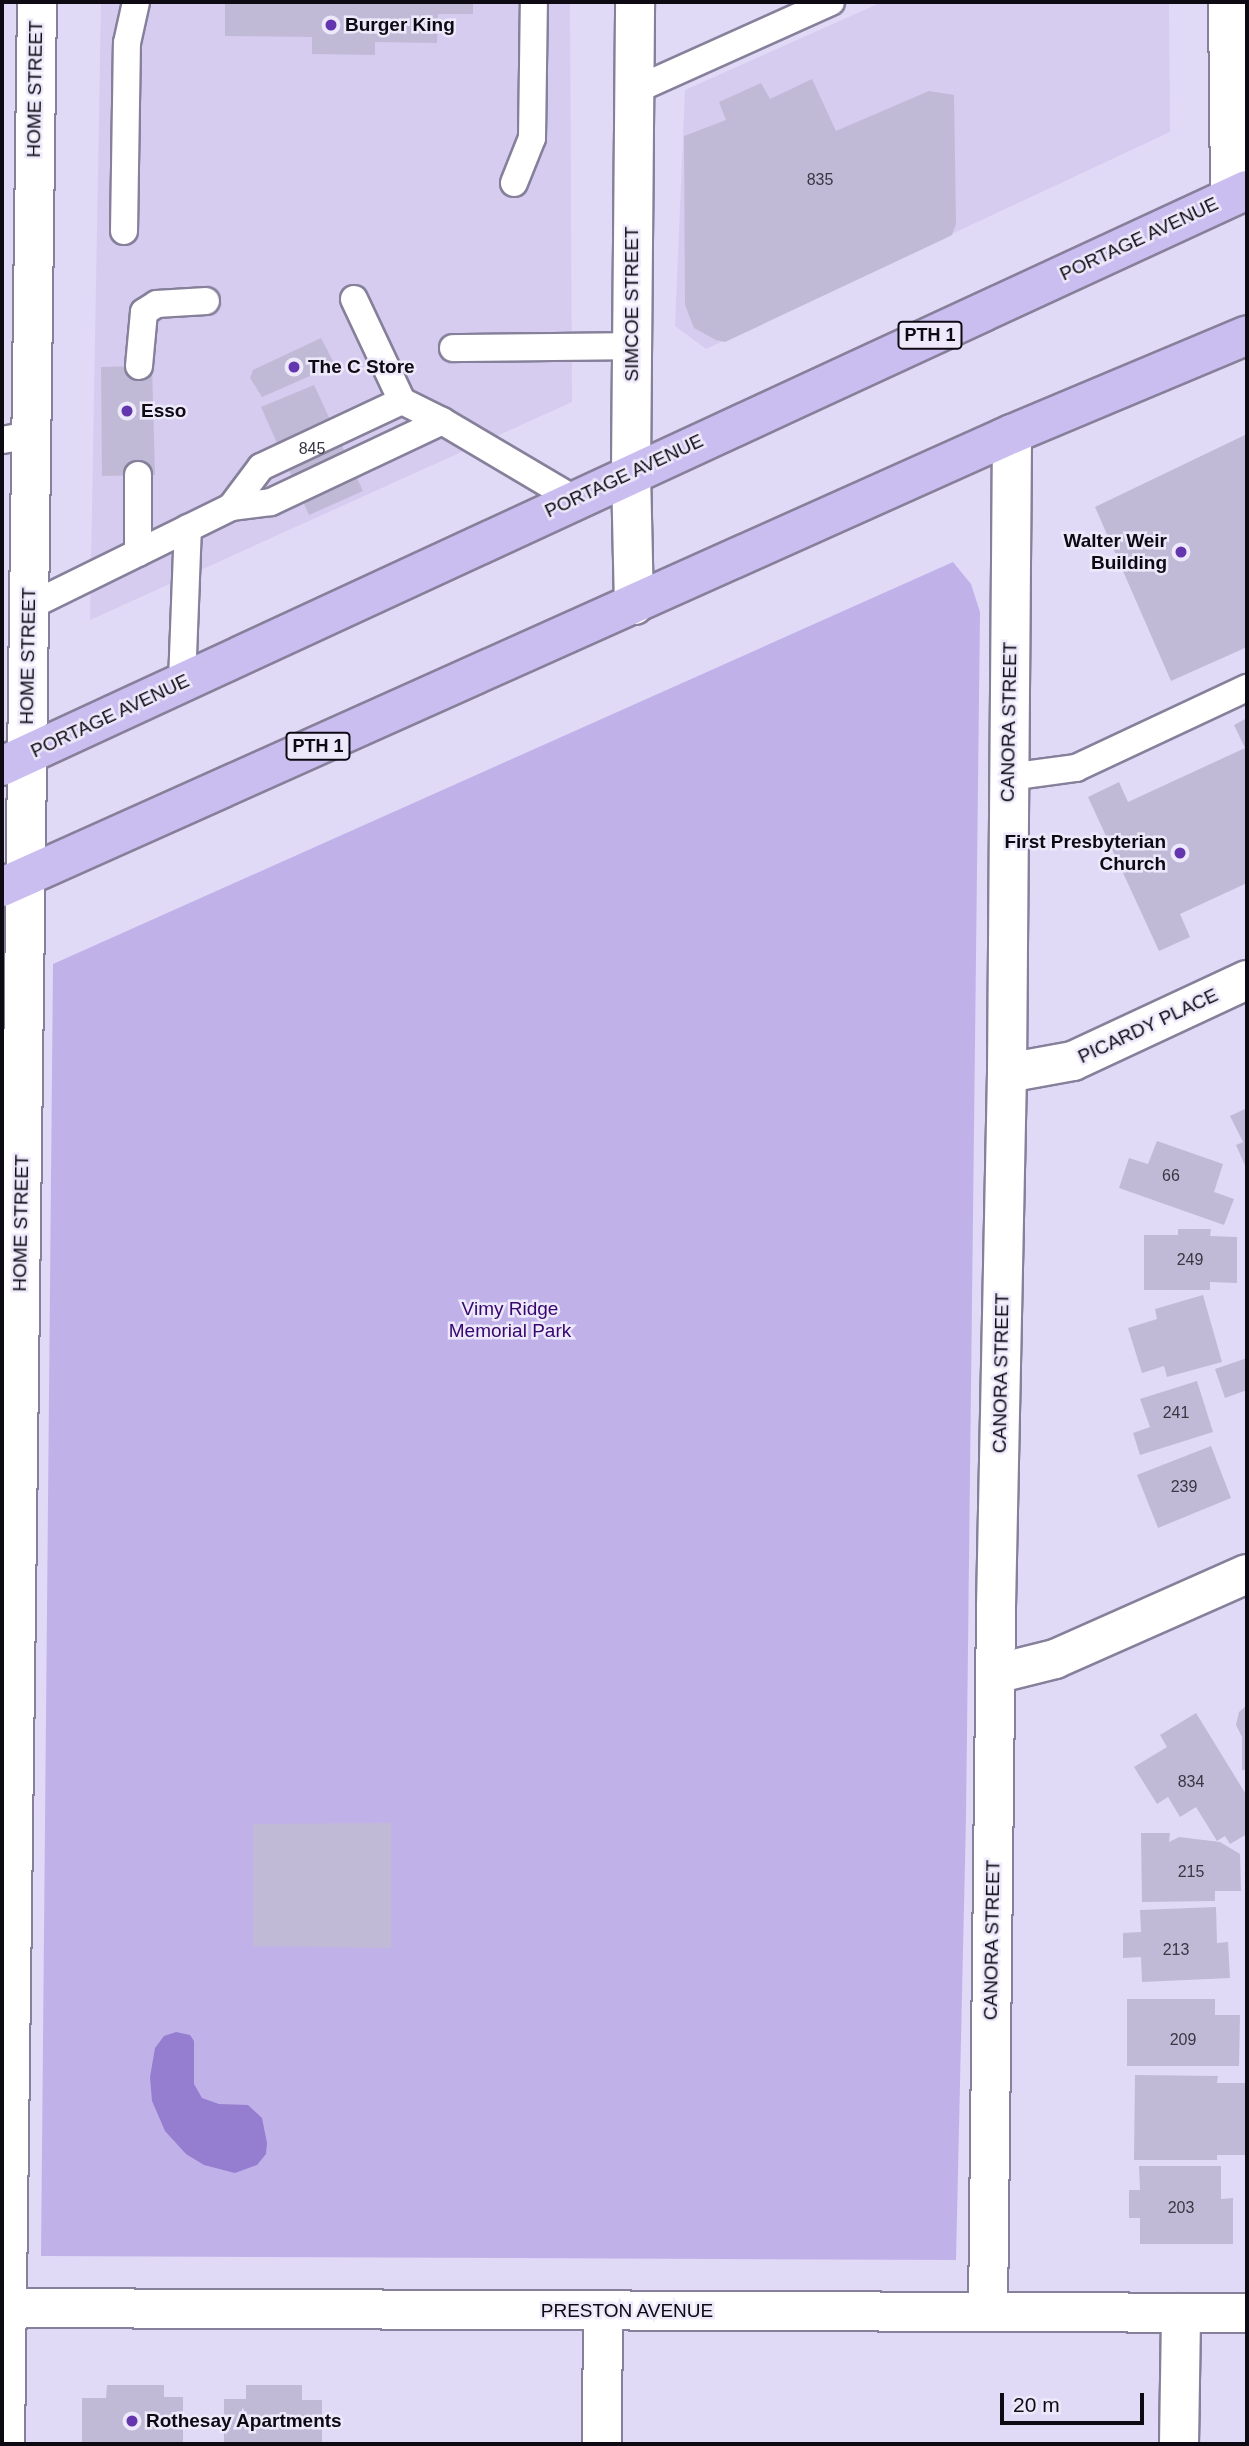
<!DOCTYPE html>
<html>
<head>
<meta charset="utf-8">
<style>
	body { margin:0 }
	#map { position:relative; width:1249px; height:2446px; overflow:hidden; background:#e1daf7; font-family:Arial,sans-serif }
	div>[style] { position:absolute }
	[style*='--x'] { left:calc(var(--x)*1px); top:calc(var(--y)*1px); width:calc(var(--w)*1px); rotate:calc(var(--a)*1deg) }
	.built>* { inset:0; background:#d5ccf0 }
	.green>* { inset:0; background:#c0b2e9 }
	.water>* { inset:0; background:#957dd0 }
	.building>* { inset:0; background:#c0bad6 }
	.roads { filter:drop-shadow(2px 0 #86809a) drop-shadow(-2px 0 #86809a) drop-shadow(0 2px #86809a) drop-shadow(0 -2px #86809a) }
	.lane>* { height:26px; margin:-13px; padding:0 13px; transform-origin:13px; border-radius:13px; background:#fff }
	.street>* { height:38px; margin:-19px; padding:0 19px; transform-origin:19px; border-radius:19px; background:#fff }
	.highway>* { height:38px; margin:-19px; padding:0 19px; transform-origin:19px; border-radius:19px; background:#cabef0 }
	.dots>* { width:19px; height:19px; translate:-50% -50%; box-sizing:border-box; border:4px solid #ede9fb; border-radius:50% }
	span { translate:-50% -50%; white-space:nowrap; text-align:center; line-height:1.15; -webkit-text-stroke:5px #ede9fb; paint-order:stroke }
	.number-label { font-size:16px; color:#3a3644 }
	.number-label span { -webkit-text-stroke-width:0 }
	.shield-label span { padding:2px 5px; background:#ede9fb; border:2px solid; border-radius:5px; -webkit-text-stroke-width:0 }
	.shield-label { font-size:18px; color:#0d0a13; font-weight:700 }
	.poi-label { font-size:19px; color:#0d0a13; font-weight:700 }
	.left { translate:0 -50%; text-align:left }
	.right { translate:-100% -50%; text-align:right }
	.street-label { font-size:19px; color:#0d0a13 }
	.park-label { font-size:19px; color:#37066e }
	.frame { position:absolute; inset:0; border:4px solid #0d0a13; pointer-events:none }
	.scale { position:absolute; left:1000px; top:2393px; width:144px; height:32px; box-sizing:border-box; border:4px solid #0d0a13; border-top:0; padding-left:9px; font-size:21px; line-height:24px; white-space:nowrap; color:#0d0a13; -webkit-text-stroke:5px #ede9fb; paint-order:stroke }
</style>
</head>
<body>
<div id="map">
	<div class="built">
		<div style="clip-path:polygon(101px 2px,570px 2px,572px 402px,90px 620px)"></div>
		<div style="clip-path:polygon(882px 2px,1169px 2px,1170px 132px,706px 349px,675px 326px,685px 90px)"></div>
	</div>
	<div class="green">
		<div style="clip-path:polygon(953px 562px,971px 584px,980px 612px,966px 1819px,956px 2260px,41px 2256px,53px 964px)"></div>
	</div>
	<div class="water">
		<div style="clip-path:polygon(176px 2032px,190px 2035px,194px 2041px,194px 2084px,202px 2098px,219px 2104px,248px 2105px,262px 2118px,267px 2143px,266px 2154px,257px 2165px,235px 2173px,204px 2165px,186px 2154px,165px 2131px,152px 2101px,150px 2077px,155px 2048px,164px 2036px)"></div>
	</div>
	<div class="building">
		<div style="clip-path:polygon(225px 2px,473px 2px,473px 14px,438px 14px,437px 43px,375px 42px,375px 55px,312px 54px,312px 37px,225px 36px)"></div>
		<div style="clip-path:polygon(812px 79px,836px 131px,929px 91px,954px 95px,956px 224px,952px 235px,944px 239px,725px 342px,716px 340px,694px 328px,685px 305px,684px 136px,726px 120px,719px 102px,761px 83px,770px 99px)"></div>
		<div style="clip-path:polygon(321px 338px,335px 365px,262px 397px,250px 378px,253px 370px)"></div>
		<div style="clip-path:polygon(139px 366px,152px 366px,155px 475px,102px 476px,101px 367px)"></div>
		<div style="clip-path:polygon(314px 385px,363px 491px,309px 515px,261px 407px)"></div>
		<div style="clip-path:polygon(1247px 434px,1247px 647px,1171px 681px,1095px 507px)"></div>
		<div style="clip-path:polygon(1247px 718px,1247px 883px,1180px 914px,1190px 937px,1159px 951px,1088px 797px,1119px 782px,1128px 802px,1245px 748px,1234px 725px)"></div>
		<div style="clip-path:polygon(1247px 1108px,1247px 1170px,1236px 1145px,1243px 1142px,1230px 1116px)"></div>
		<div style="clip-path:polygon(1157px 1141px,1223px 1164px,1214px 1192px,1234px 1199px,1224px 1225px,1119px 1188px,1129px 1158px,1148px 1164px)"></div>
		<div style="clip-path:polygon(1178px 1229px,1211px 1229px,1210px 1236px,1237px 1237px,1237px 1283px,1210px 1282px,1210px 1290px,1144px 1290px,1144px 1235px,1178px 1235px)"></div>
		<div style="clip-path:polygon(1203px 1295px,1222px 1362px,1167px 1377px,1164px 1366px,1142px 1373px,1128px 1328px,1157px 1319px,1155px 1309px)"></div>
		<div style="clip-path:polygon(1247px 1358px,1247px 1390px,1225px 1398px,1215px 1369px)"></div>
		<div style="clip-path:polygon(1197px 1381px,1213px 1432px,1140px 1455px,1133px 1433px,1150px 1427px,1140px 1399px)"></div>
		<div style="clip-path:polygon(1211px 1446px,1231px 1498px,1158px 1528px,1137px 1475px)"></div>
		<div style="clip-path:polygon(1247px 1705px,1247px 1770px,1242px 1770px,1242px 1737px,1236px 1725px,1239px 1712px)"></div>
		<div style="clip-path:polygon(1196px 1713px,1247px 1796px,1247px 1834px,1230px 1844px,1225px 1836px,1217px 1841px,1196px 1807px,1180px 1817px,1168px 1797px,1157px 1804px,1134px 1767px,1167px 1747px,1160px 1735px)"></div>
		<div style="clip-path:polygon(391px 1823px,391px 1948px,253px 1946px,253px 1824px)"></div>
		<div style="clip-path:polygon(1141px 1833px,1170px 1833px,1169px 1842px,1179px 1837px,1220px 1842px,1240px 1854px,1241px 1891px,1215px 1891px,1215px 1901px,1142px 1902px)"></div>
		<div style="clip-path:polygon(1216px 1907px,1217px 1943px,1228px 1942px,1230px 1978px,1142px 1982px,1141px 1957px,1123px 1958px,1123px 1933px,1141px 1932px,1140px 1910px)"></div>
		<div style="clip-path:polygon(1127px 1999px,1215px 1999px,1215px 2015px,1240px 2015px,1239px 2066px,1127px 2066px)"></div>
		<div style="clip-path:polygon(1135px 2075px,1218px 2076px,1217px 2083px,1247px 2083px,1247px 2155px,1217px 2155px,1217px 2160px,1134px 2160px)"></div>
		<div style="clip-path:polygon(1139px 2166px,1221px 2166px,1221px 2199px,1233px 2198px,1233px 2244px,1140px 2244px,1140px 2218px,1129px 2218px,1129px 2190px,1140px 2190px)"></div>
		<div style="clip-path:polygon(107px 2385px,164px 2385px,164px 2397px,183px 2397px,183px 2444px,82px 2444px,82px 2398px,106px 2398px)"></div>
		<div style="clip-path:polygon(246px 2385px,302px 2385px,302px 2400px,322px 2400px,322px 2444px,224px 2444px,224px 2399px,246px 2399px)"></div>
	</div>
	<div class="roads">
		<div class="lane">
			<div style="--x:633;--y:91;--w:217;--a:-24.2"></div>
			<div style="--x:514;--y:183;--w:48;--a:-68.2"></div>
			<div style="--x:532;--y:138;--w:136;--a:-89.2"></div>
			<div style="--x:124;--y:231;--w:188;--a:-89.1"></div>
			<div style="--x:127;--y:43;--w:42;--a:-77.6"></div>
			<div style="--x:354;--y:299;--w:113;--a:64.8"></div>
			<div style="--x:402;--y:401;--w:45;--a:26.6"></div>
			<div style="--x:442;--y:421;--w:153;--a:30.6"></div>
			<div style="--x:453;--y:348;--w:178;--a:-0.6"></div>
			<div style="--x:139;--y:366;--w:54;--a:-84.7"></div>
			<div style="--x:144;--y:312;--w:15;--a:-32"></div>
			<div style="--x:157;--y:304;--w:49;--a:-3.5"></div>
			<div style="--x:2;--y:440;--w:28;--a:-10"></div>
			<div style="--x:231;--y:507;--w:50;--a:-53.1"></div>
			<div style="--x:261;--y:467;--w:156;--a:-25.1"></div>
			<div style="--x:138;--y:553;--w:78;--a:-90"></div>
			<div style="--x:28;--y:607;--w:226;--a:-26.2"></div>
			<div style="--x:231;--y:507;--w:40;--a:-7.1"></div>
			<div style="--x:271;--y:502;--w:189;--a:-25.3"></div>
			<div style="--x:182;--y:682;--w:154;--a:-87.8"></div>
			<div style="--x:1009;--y:777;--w:68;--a:-7.7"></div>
			<div style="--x:1076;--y:768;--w:189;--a:-25.1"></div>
		</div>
		<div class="street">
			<div style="--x:1228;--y:2;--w:195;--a:89.4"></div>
			<div style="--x:634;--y:605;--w:133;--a:-91.3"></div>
			<div style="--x:631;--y:472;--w:470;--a:-89.5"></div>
			<div style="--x:1007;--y:1073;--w:67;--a:-10.3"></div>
			<div style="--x:1073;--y:1061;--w:192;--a:-25"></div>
			<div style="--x:995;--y:1674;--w:62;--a:-14"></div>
			<div style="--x:1055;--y:1659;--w:210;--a:-23.9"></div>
			<div style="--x:6;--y:2308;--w:1241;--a:0.23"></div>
			<div style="--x:988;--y:2312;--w:705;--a:-89.35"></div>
			<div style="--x:996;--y:1607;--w:534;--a:-88.82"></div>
			<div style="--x:1007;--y:1073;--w:639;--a:-89.55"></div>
			<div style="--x:5;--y:2444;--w:2442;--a:-89.25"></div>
			<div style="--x:602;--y:2444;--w:134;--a:-89.6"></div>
			<div style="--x:1179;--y:2444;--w:131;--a:-89.1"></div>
		</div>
		<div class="highway">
			<div style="--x:2;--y:766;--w:1372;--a:-24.83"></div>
			<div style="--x:2;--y:887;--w:1107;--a:-24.16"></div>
			<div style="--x:1012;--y:434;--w:255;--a:-22.8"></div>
		</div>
	</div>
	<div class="dots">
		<div style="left:331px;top:25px;background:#6436ae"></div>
		<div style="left:294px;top:367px;background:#6436ae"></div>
		<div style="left:127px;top:411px;background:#6436ae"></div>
		<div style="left:1181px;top:552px;background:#6436ae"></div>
		<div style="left:1180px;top:853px;background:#6436ae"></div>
		<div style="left:132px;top:2421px;background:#6436ae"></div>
	</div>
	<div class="number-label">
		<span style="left:820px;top:180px">835</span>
		<span style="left:312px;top:449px">845</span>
		<span style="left:1171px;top:1176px">66</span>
		<span style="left:1190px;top:1260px">249</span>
		<span style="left:1176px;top:1413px">241</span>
		<span style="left:1184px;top:1487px">239</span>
		<span style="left:1191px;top:1782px">834</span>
		<span style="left:1191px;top:1872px">215</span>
		<span style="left:1176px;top:1950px">213</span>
		<span style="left:1183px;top:2040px">209</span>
		<span style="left:1181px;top:2208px">203</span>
	</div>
	<div class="shield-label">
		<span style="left:930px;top:335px">PTH 1</span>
		<span style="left:318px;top:746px">PTH 1</span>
	</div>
	<div class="poi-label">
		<span class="left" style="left:345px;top:25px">Burger King</span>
		<span class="left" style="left:308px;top:367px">The C Store</span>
		<span class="left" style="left:141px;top:411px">Esso</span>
		<span class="right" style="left:1167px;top:552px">Walter Weir<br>Building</span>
		<span class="right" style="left:1166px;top:853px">First Presbyterian<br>Church</span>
		<span class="left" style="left:146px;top:2421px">Rothesay Apartments</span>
	</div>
	<div class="street-label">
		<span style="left:35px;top:89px;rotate:-89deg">HOME STREET</span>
		<span style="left:1139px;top:239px;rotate:-25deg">PORTAGE AVENUE</span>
		<span style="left:632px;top:304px;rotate:-90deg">SIMCOE STREET</span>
		<span style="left:624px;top:476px;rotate:-25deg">PORTAGE AVENUE</span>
		<span style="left:28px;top:656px;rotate:-89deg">HOME STREET</span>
		<span style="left:110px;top:716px;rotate:-25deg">PORTAGE AVENUE</span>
		<span style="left:1009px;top:722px;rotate:-89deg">CANORA STREET</span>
		<span style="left:1148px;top:1026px;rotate:-25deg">PICARDY PLACE</span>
		<span style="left:21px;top:1223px;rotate:-89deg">HOME STREET</span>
		<span style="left:1001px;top:1373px;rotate:-89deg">CANORA STREET</span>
		<span style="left:992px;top:1940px;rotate:-89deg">CANORA STREET</span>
		<span style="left:627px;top:2311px">PRESTON AVENUE</span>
	</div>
	<div class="park-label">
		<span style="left:510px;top:1320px">Vimy Ridge<br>Memorial Park</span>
	</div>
	<div class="frame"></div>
	<div class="scale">20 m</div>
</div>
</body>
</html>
